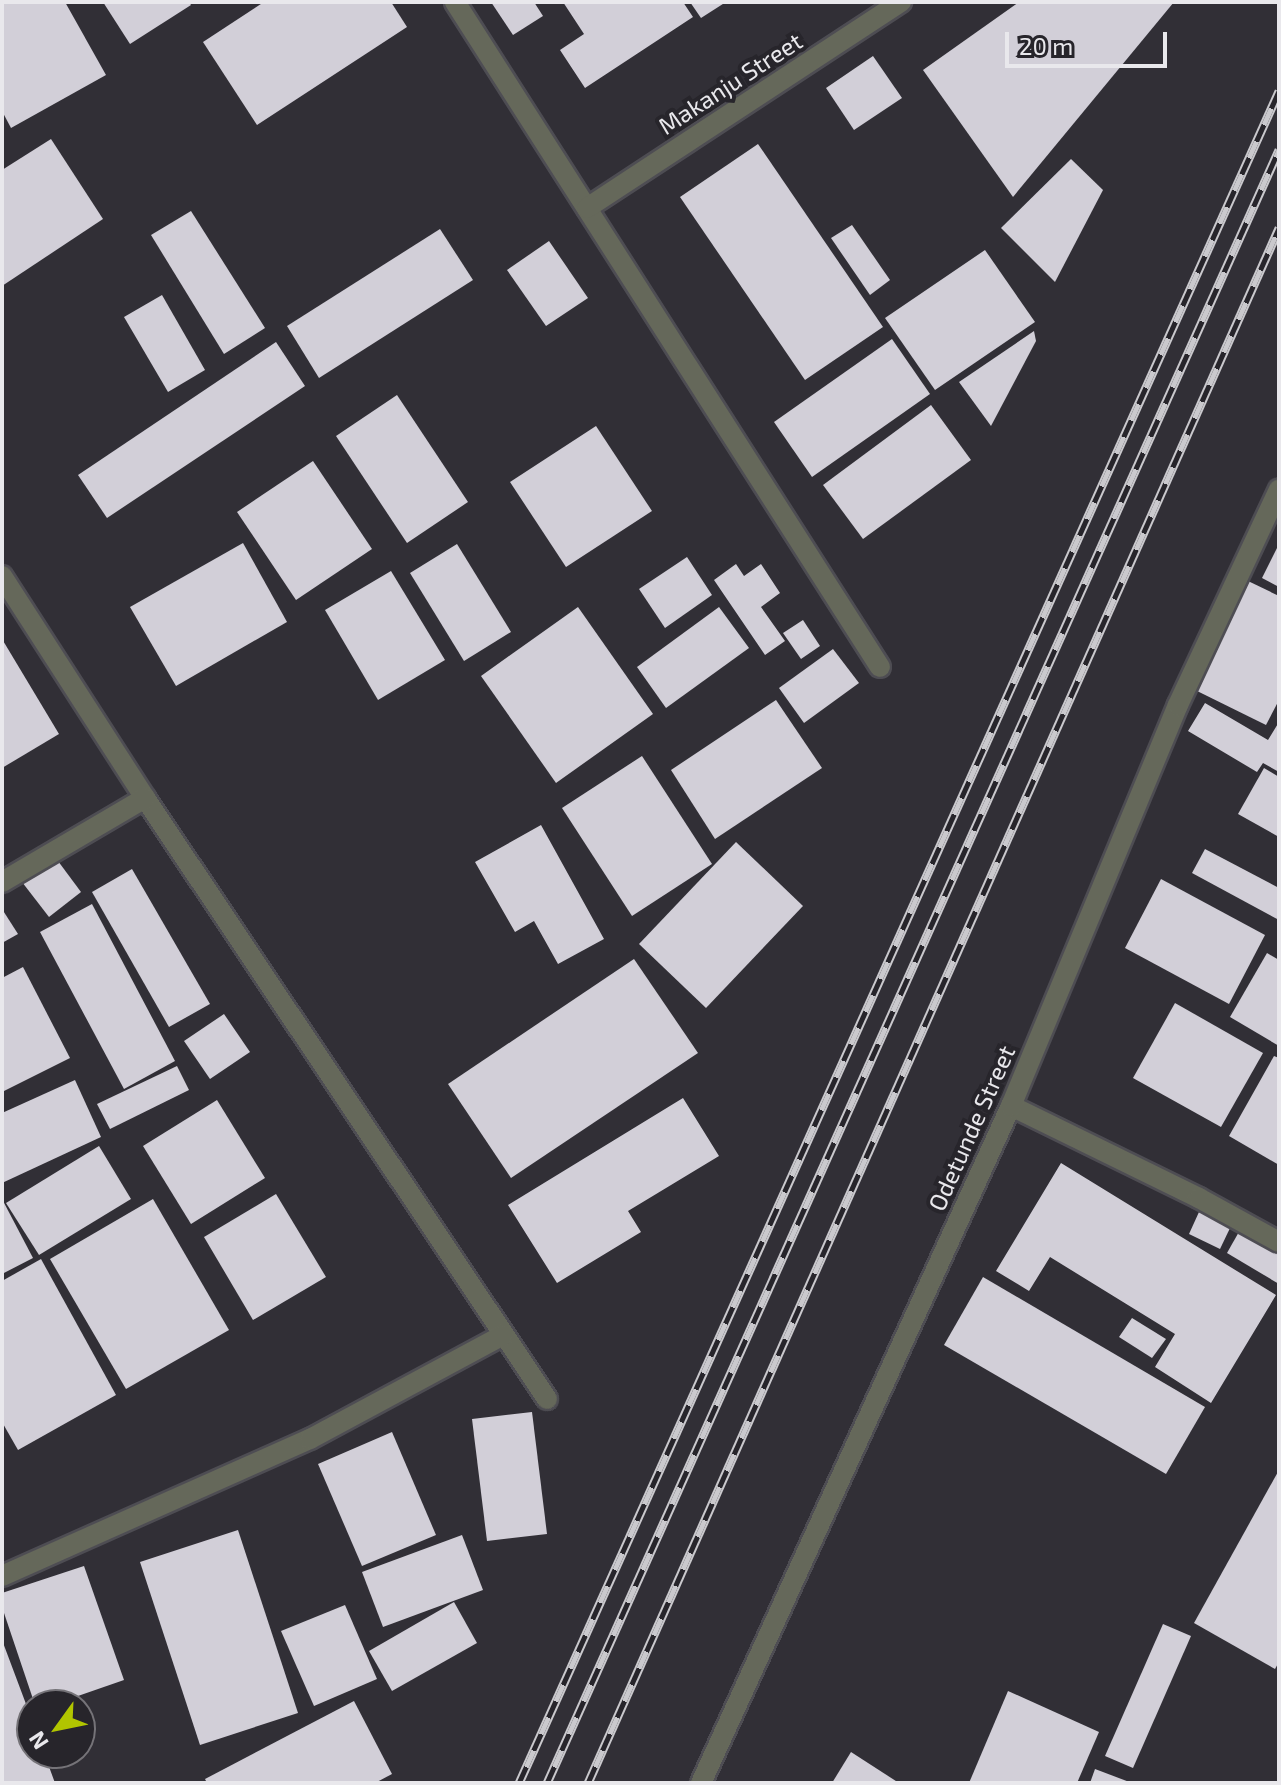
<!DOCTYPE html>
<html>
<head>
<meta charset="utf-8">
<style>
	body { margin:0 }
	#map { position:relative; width:1281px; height:1785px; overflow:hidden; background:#312f36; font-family:"Exo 2",sans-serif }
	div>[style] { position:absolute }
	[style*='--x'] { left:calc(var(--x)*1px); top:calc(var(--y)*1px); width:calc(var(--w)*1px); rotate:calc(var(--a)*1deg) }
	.building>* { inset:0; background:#d2cfd8 }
	.roads { filter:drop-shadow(2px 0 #4e4d53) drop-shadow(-2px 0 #4e4d53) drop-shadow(0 2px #4e4d53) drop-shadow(0 -2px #4e4d53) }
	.minor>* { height:20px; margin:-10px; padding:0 10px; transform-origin:10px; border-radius:10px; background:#65685a }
	.rail>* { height:9px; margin-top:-4.5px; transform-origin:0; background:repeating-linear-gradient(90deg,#27252b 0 18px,#cac9cd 0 36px); box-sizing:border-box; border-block:2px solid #cac9cd }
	span { translate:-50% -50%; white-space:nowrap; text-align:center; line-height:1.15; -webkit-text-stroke:8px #27252b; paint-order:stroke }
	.street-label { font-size:24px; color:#e9e8ec }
	.frame { position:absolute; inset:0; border:4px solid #e9e8ec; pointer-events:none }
	.north { position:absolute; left:16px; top:1689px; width:80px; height:80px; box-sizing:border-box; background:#27252b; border:2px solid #757378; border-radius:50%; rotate:237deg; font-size:22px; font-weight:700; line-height:32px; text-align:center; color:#e9e8ec }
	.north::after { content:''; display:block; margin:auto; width:28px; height:36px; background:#b1c500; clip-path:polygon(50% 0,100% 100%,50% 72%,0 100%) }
	.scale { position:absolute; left:1005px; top:32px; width:162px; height:36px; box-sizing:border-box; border:4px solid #e9e8ec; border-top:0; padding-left:10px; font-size:24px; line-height:28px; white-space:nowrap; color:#e9e8ec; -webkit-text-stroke:6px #27252b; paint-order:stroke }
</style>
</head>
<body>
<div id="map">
	<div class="building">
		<div style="clip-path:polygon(2px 2px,65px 2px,106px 75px,11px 128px,2px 111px)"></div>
		<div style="clip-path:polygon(103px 2px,189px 2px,191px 5px,130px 44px)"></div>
		<div style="clip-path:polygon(264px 2px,391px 2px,407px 27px,257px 125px,203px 42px)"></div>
		<div style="clip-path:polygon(491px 2px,534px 2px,543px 16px,513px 35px)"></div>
		<div style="clip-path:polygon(563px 2px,683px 2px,693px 17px,585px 88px,560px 50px,584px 34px)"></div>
		<div style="clip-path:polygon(690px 2px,726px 2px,701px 18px)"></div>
		<div style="clip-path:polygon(1019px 2px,1174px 2px,1013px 197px,923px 70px)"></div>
		<div style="clip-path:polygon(873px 56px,902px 98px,854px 130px,826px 88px)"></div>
		<div style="clip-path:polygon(51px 139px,103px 219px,2px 286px,2px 170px)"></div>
		<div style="clip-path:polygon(758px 144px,883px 327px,805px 380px,680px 197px)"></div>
		<div style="clip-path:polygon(1071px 159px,1103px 190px,1055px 282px,1001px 228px)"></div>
		<div style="clip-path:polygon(191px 211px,265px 328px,224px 354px,151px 235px)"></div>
		<div style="clip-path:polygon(852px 225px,890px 280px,870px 295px,831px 238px)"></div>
		<div style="clip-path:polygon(440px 229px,473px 280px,319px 378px,287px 326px)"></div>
		<div style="clip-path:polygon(549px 241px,588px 298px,546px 326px,507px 270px)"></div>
		<div style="clip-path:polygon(985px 250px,1035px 322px,935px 390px,885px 318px)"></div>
		<div style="clip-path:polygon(162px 295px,205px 370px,168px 392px,124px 317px)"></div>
		<div style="clip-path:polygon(1034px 331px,1036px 341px,991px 426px,959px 382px)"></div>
		<div style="clip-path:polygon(892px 339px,930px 394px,812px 477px,774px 422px)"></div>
		<div style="clip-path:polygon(276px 342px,305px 386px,107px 518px,78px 475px)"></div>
		<div style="clip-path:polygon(397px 395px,468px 502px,407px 543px,336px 436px)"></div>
		<div style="clip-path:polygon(931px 405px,971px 460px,863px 539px,823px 485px)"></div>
		<div style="clip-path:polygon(596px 426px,652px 511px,566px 567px,510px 482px)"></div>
		<div style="clip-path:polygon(313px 461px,372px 549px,296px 600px,237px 512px)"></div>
		<div style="clip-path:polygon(243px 543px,287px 622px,176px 686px,130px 607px)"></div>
		<div style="clip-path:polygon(457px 544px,511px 632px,464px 661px,410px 573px)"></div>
		<div style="clip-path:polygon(1279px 544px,1279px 587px,1262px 578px)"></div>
		<div style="clip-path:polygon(687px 557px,712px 595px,665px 628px,639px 589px)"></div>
		<div style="clip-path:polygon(736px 564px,744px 576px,761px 564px,780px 593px,761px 607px,785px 641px,765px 655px,714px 580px)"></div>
		<div style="clip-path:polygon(391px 571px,445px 660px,378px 700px,325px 610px)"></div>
		<div style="clip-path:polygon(1248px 581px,1279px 596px,1279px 700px,1266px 725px,1193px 689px)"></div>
		<div style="clip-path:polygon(578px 607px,653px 714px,556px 783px,481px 676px)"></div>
		<div style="clip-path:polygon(719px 607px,749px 648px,666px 708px,637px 667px)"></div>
		<div style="clip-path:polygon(803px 620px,820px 646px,801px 659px,783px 633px)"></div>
		<div style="clip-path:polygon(2px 639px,59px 734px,2px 768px)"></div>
		<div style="clip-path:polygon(833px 649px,859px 683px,804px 723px,779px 688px)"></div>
		<div style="clip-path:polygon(776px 700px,822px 768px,715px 839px,671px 770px)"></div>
		<div style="clip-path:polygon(1205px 703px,1268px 740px,1279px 722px,1279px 772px,1263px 763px,1257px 772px,1188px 731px)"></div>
		<div style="clip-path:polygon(642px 756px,712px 864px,632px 916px,562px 808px)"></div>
		<div style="clip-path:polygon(1264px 768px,1279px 777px,1279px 837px,1238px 814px)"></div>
		<div style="clip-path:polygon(541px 825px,604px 939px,558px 964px,534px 921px,515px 932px,475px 862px)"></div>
		<div style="clip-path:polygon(736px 842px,803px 906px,706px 1008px,639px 944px)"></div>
		<div style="clip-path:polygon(1205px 849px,1279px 888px,1279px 920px,1192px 873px)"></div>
		<div style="clip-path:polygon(55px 857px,81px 892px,49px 917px,22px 882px)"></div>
		<div style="clip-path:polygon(132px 869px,210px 1004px,169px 1027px,92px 892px)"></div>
		<div style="clip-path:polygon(1161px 879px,1265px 935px,1229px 1004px,1125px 948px)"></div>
		<div style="clip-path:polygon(92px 904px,175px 1061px,124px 1089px,40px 932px)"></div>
		<div style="clip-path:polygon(2px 909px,18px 934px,2px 943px)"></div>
		<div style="clip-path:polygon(1267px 953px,1279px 960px,1279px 1046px,1230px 1017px)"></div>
		<div style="clip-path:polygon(634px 959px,698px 1053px,511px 1178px,448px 1084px)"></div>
		<div style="clip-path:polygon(23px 967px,70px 1058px,2px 1092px,2px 978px)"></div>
		<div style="clip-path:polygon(1175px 1003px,1263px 1053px,1221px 1127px,1133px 1078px)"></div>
		<div style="clip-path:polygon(224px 1014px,250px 1052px,210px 1079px,184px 1041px)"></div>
		<div style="clip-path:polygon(1274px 1056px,1279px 1058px,1279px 1165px,1229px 1136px)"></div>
		<div style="clip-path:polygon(177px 1066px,189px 1090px,110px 1129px,97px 1104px)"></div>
		<div style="clip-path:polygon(75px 1080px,101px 1137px,2px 1183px,2px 1113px)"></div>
		<div style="clip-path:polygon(683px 1098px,719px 1156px,628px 1211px,641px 1232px,557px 1283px,508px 1205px)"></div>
		<div style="clip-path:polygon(217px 1100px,265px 1178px,191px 1224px,143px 1146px)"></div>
		<div style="clip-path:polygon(99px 1146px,131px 1199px,39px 1255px,6px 1203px)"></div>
		<div style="clip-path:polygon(1061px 1163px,1276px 1295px,1211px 1403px,1155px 1367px,1175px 1334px,1050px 1257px,1029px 1291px,996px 1271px)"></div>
		<div style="clip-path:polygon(276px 1194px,326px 1277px,253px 1320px,204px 1237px)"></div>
		<div style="clip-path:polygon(2px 1199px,33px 1258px,2px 1274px)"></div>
		<div style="clip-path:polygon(153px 1199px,229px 1330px,126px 1389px,50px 1259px)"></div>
		<div style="clip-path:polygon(1199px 1212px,1231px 1226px,1220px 1249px,1189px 1234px)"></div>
		<div style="clip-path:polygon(1240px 1230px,1279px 1251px,1279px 1284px,1227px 1253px)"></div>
		<div style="clip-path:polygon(41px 1259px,116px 1395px,18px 1450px,2px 1422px,2px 1281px)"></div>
		<div style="clip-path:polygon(983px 1277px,1205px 1407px,1166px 1474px,944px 1345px)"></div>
		<div style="clip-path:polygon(1132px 1318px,1166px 1339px,1152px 1358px,1119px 1337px)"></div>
		<div style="clip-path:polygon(532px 1412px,547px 1534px,487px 1541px,472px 1419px)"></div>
		<div style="clip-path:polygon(392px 1432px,436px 1535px,362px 1566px,318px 1464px)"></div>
		<div style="clip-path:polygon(1279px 1470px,1279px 1662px,1275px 1669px,1194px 1623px)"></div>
		<div style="clip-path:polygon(238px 1530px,298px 1713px,200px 1745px,140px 1562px)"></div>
		<div style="clip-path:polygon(462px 1535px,483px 1590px,383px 1627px,362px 1572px)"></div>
		<div style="clip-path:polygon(84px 1566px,124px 1680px,52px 1705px,35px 1705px,2px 1607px,2px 1593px)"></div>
		<div style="clip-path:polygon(454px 1602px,477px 1643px,392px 1691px,369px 1651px)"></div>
		<div style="clip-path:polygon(345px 1605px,377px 1679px,314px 1706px,281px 1631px)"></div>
		<div style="clip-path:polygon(1163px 1624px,1191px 1636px,1133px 1768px,1105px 1756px)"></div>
		<div style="clip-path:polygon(2px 1640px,32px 1720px,32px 1753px,44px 1753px,55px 1783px,2px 1783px)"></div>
		<div style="clip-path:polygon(1008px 1691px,1099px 1732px,1077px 1783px,969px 1783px)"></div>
		<div style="clip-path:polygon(354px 1701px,392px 1774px,375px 1783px,207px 1783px,205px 1779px)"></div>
		<div style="clip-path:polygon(851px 1752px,899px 1783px,832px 1783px)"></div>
		<div style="clip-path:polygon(1095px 1769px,1132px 1783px,1090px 1783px)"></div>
	</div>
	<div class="roads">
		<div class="minor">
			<div style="--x:455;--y:2;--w:789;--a:57.42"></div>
			<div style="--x:587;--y:208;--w:376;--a:-33.3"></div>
			<div style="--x:2;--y:576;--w:264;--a:57.2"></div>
			<div style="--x:145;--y:798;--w:723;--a:56.22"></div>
			<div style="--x:2;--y:882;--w:166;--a:-30.4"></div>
			<div style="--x:1011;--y:1106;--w:209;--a:26.1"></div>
			<div style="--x:1199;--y:1198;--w:91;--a:28.8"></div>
			<div style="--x:2;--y:1576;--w:337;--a:-24"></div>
			<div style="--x:310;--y:1439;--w:219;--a:-28.3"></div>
			<div style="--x:701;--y:1783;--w:745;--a:-65.4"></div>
			<div style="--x:1011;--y:1106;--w:434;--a:-67.4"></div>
			<div style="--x:1178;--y:705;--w:238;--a:-64.9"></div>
		</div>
	</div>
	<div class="rail">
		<div style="--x:519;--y:1783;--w:1855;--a:-65.81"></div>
		<div style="--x:547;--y:1783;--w:1790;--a:-65.86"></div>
		<div style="--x:588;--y:1783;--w:1702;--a:-66.04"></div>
	</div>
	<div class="street-label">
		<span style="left:730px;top:83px;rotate:-33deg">Makanju Street</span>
		<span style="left:971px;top:1128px;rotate:-66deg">Odetunde Street</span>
	</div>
	<div class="frame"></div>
	<div class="north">N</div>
	<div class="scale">20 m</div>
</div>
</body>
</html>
